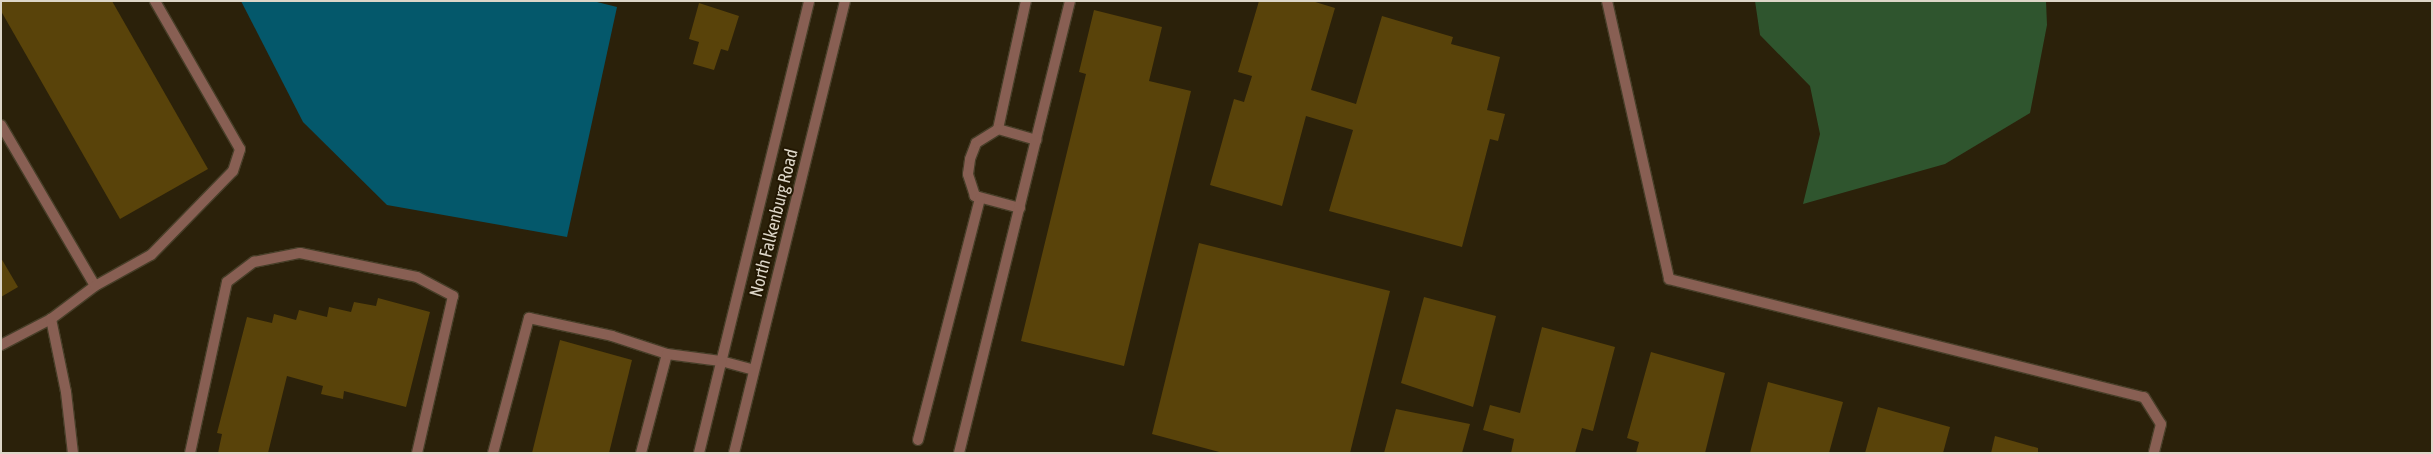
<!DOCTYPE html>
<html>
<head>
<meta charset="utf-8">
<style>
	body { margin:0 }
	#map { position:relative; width:2433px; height:454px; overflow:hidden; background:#2b210a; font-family:"Asap Condensed",sans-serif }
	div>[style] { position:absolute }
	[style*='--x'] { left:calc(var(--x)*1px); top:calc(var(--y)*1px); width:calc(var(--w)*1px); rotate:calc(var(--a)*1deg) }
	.green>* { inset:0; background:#2f552e }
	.water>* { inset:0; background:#04586b }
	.building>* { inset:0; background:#59430a }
	.roads { filter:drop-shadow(1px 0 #473e28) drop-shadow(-1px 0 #473e28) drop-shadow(0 1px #473e28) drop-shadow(0 -1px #473e28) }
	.service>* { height:10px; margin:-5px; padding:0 5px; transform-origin:5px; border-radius:5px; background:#885f53 }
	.minor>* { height:10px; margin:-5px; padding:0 5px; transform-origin:5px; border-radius:5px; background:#885f53 }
	.tertiary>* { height:10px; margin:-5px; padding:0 5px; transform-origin:5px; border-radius:5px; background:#885f53 }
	span { translate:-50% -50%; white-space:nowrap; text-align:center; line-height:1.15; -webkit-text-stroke:4px #221702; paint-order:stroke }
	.street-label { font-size:18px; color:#ddd6c8 }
	.frame { position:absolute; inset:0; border:2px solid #ddd6c8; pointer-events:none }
</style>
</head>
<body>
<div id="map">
	<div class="green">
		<div style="clip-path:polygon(1755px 1px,2046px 1px,2047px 25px,2030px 113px,1945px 164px,1803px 204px,1820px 134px,1810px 86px,1760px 35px)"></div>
	</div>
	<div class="water">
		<div style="clip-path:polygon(241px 1px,593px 1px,617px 7px,567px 237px,387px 205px,303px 122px)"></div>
	</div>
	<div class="building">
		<div style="clip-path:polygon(1px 1px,112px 1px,208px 169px,120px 219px,1px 11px)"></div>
		<div style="clip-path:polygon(1259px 1px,1312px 1px,1335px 8px,1311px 90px,1356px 104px,1382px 16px,1453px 37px,1451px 44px,1500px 57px,1487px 110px,1505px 114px,1498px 141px,1490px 139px,1462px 247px,1329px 211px,1353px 130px,1306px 116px,1282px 206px,1210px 185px,1234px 99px,1244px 102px,1252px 76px,1238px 72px)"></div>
		<div style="clip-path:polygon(699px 3px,739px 16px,728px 51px,721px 49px,714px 70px,693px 64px,699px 42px,689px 39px)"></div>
		<div style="clip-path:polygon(1094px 10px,1162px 27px,1149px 81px,1191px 91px,1124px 366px,1021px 341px,1086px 74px,1079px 72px)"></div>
		<div style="clip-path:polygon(1199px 243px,1390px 291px,1350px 453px,1223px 453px,1152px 434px)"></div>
		<div style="clip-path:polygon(1px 258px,18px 287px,1px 297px)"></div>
		<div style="clip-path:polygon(1424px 297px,1496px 316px,1473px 407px,1401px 383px)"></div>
		<div style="clip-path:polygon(378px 298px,430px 312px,406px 407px,344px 391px,343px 399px,321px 394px,323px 386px,287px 376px,268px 453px,218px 453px,222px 434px,217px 433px,247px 317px,272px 323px,274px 314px,296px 320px,299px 310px,327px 317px,329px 307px,351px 312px,354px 302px,376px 306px)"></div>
		<div style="clip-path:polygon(1542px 327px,1615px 347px,1593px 431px,1582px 428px,1575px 453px,1511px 453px,1514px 439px,1483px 430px,1490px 405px,1520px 413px)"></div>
		<div style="clip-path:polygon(560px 340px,632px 360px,609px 453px,532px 453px)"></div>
		<div style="clip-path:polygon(1651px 352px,1725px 373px,1705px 453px,1636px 453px,1639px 442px,1627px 438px)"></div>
		<div style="clip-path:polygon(1768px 382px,1843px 402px,1829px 453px,1750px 453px)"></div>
		<div style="clip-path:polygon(1878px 407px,1950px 427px,1943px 453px,1865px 453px)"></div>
		<div style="clip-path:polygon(1396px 409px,1470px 424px,1462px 453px,1384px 453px)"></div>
		<div style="clip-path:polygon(1995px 436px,2038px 448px,2038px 453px,1991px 453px)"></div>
	</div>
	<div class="roads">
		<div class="service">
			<div style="--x:1607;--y:1;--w:285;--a:77.4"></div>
			<div style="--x:1669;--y:279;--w:489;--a:14"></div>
			<div style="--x:2144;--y:397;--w:32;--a:58"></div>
			<div style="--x:2161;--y:424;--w:30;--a:104"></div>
			<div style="--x:1;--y:125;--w:186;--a:59.7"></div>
			<div style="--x:998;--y:129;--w:131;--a:-77.7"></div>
			<div style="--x:1020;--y:208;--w:47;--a:-165.1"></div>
			<div style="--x:975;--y:196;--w:23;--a:-108"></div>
			<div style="--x:968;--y:174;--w:15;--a:-82"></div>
			<div style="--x:970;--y:159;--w:17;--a:-69"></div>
			<div style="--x:976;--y:143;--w:26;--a:-32"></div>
			<div style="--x:998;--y:129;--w:40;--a:16"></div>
			<div style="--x:1;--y:345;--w:56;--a:-27.5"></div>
			<div style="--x:66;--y:392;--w:75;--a:-101.6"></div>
			<div style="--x:51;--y:319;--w:55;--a:-36.9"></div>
			<div style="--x:95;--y:286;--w:64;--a:-29"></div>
			<div style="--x:151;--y:255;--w:117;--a:-45.7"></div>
			<div style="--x:233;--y:171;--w:23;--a:-72"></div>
			<div style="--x:240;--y:149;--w:171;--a:-119.9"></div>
			<div style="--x:918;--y:440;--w:250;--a:-75.6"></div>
			<div style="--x:190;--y:453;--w:175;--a:-77.8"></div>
			<div style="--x:227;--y:282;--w:34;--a:-37"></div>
			<div style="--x:254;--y:262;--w:47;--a:-11.1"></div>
			<div style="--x:300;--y:253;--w:119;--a:11.6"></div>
			<div style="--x:417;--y:277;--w:41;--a:27.8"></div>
			<div style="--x:453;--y:296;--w:161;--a:102.9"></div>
			<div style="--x:493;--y:453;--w:140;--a:-75.1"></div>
			<div style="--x:529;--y:318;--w:85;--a:12.2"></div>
			<div style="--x:612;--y:336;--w:58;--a:18.1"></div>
			<div style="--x:641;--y:453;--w:102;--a:-75.3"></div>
			<div style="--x:667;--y:354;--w:54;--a:7.4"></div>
			<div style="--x:959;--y:453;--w:465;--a:-76.2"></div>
		</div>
		<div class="minor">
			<div style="--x:66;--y:392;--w:61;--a:83.5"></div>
		</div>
		<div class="tertiary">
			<div style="--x:721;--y:361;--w:34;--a:15"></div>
			<div style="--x:699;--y:453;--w:465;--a:-76.3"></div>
			<div style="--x:734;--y:453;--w:465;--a:-76.2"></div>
		</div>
	</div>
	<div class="street-label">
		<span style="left:774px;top:223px;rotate:-76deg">North Falkenburg Road</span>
	</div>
	<div class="frame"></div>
</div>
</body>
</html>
